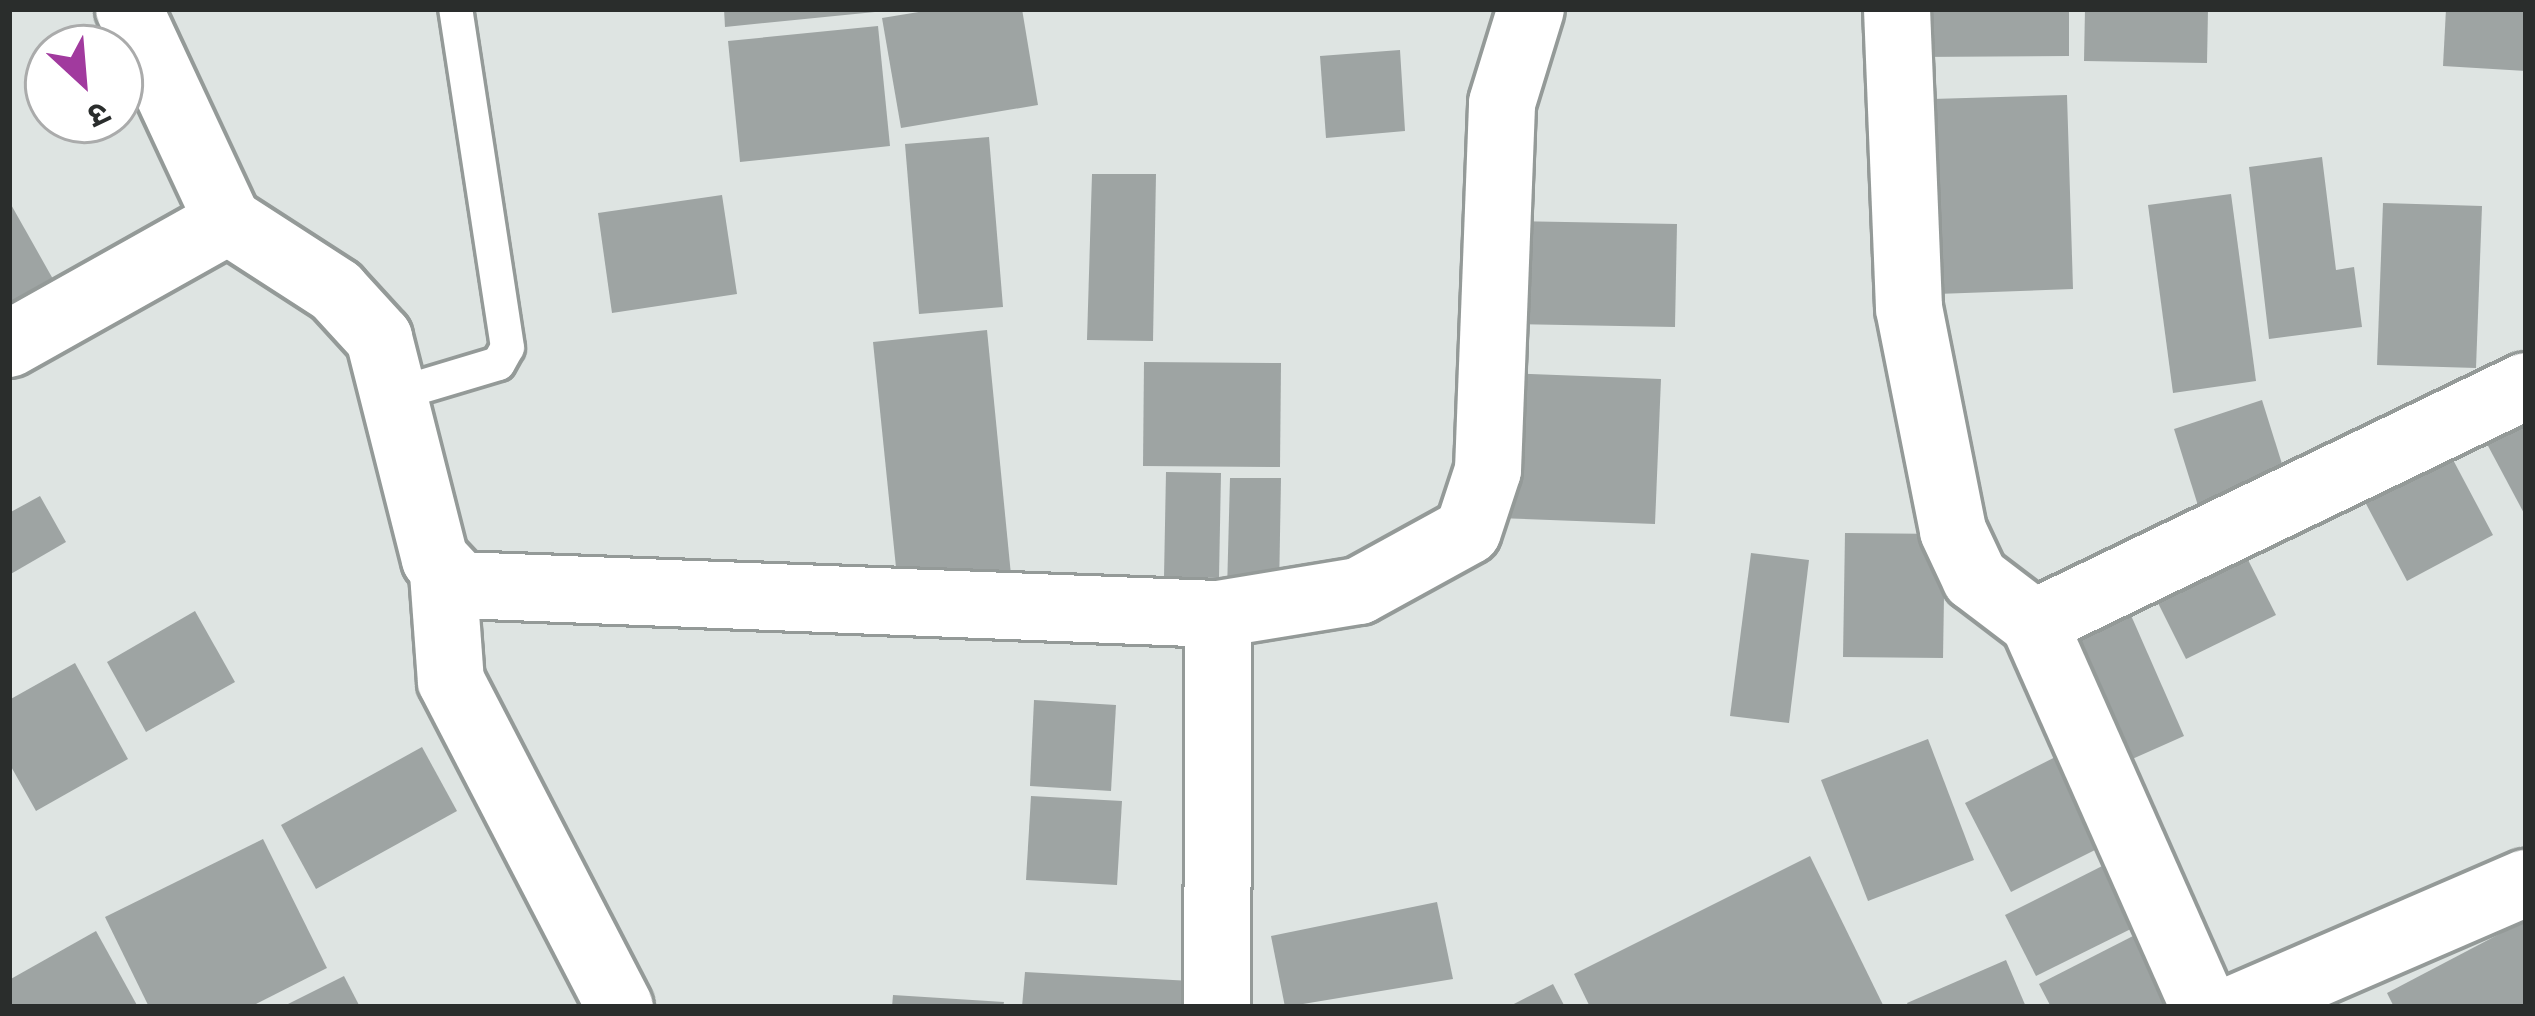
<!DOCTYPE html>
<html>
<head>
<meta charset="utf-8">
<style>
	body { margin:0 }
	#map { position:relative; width:2535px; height:1016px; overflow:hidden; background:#dee4e2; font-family:"Sofia Sans Condensed","Noto Sans Devanagari",sans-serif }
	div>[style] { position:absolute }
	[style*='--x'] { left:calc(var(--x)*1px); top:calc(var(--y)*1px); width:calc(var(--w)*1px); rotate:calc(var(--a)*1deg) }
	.building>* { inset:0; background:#9ea4a3 }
	.roads { filter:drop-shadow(3px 0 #949a98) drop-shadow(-3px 0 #949a98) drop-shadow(0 3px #949a98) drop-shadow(0 -3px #949a98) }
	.service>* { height:33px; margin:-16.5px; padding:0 16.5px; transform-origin:16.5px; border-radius:16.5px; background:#fff }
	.minor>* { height:66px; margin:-33px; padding:0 33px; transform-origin:33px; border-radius:33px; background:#fff }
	span { translate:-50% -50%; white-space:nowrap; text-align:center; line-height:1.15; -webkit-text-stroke:10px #fff; paint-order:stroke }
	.frame { position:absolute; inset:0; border:12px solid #2a2d2c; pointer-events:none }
	.north { position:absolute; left:24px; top:24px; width:120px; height:120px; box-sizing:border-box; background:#fff; border:3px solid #aaabab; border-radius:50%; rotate:154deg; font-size:33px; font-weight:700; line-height:48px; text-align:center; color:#2a2d2c }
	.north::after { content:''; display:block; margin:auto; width:42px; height:54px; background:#a13a9e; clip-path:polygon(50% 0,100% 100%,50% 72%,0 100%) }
</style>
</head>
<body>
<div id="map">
	<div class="building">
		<div style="clip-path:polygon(724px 9px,874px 9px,875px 12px,725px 27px)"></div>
		<div style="clip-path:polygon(937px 9px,1022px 9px,1038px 105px,901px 128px,882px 18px)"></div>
		<div style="clip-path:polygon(1915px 9px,2069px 9px,2069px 56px,1916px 57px)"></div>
		<div style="clip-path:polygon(2085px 9px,2208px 9px,2207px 63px,2084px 61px)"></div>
		<div style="clip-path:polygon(2446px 9px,2526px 9px,2526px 71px,2443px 66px)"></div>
		<div style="clip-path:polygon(878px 26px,890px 146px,740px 162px,728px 41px)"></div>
		<div style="clip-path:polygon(1400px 50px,1405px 131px,1326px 138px,1320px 56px)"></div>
		<div style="clip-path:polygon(2067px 95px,2073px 289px,1937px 294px,1932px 99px)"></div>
		<div style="clip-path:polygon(989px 137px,1003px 307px,919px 314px,905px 144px)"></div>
		<div style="clip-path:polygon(2322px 157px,2336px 270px,2354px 267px,2362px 327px,2269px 339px,2249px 167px)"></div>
		<div style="clip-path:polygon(1092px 174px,1156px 174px,1153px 341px,1087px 340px)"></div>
		<div style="clip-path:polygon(2231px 194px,2256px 381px,2173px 393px,2148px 205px)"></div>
		<div style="clip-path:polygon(722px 195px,737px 294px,612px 313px,598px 213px)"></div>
		<div style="clip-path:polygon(9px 201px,62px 295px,9px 325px)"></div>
		<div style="clip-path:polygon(2383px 203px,2482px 206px,2476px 368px,2377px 365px)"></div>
		<div style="clip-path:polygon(1516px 221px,1677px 224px,1675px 327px,1514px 324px)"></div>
		<div style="clip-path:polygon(987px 330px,1011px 575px,898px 587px,873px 342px)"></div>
		<div style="clip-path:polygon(1144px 362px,1281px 363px,1280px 467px,1143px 466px)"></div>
		<div style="clip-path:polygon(1503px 373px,1661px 379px,1655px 524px,1497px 518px)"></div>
		<div style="clip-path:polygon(2262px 400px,2288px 483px,2200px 512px,2174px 429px)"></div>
		<div style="clip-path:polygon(2526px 423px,2526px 517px,2487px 444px)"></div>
		<div style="clip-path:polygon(2451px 456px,2493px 535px,2407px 581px,2365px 502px)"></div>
		<div style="clip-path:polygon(1166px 472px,1221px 473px,1219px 578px,1164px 577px)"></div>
		<div style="clip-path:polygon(1230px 478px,1281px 478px,1279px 592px,1227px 591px)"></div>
		<div style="clip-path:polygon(40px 496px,66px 542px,9px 575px,9px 513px)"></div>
		<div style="clip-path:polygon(1845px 533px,1945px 534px,1943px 658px,1843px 657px)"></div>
		<div style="clip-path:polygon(2240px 544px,2276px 615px,2186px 659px,2151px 589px)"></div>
		<div style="clip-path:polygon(1751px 553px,1809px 560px,1789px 723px,1730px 716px)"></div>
		<div style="clip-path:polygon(2126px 604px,2184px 736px,2121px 764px,2061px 633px)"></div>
		<div style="clip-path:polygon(195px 611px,235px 682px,146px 732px,107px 662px)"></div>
		<div style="clip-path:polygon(75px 663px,128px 759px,36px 811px,9px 763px,9px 700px)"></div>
		<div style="clip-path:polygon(1034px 700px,1116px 705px,1111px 791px,1030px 786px)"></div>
		<div style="clip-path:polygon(1928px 739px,1974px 860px,1868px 901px,1821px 780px)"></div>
		<div style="clip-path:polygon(422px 747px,457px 811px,316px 889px,281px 825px)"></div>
		<div style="clip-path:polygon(2071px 749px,2117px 839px,2011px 892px,1965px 803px)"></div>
		<div style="clip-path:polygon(1031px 796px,1122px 801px,1117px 885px,1026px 880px)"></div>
		<div style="clip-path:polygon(263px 839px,327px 968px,250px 1007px,149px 1007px,105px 917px)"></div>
		<div style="clip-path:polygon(1810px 856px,1884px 1007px,1590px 1007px,1574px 974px)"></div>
		<div style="clip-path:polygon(2122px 856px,2153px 918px,2036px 976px,2005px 915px)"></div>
		<div style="clip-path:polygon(1437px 902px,1453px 979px,1285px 1007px,1271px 936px)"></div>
		<div style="clip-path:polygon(2526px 920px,2526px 1007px,2394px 1007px,2387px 993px)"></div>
		<div style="clip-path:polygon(96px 931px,138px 1007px,9px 1007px,9px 980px)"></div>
		<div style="clip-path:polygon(2135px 935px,2171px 1007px,2051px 1007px,2039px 984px)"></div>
		<div style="clip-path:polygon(2006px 960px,2026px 1007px,1909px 1007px,1907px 1003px)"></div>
		<div style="clip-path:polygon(1025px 972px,1210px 982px,1209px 1007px,1022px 1007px)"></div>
		<div style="clip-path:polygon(344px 976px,360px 1007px,282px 1007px)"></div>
		<div style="clip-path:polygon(1553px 984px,1565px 1007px,1508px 1007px)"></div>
		<div style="clip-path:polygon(893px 995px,1004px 1002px,1003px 1007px,892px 1007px)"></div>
	</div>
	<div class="roads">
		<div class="service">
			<div style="--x:398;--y:393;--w:104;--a:-16.7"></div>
			<div style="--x:498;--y:363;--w:18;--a:-61"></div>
			<div style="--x:507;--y:347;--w:342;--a:-98.7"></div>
		</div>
		<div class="minor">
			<div style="--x:129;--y:9;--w:234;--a:65"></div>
			<div style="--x:228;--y:221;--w:129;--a:32.9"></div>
			<div style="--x:336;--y:291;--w:64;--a:47.5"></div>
			<div style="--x:379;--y:338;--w:228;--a:75.8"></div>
			<div style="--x:435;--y:559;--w:35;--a:47"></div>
			<div style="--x:459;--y:585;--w:760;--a:2.19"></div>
			<div style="--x:1218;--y:614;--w:393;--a:90.1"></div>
			<div style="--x:1897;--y:9;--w:299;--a:87.7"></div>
			<div style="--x:1909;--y:308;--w:227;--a:78.8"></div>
			<div style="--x:1953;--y:531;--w:52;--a:64.9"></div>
			<div style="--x:1975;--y:578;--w:74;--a:37.3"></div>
			<div style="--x:9;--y:344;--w:251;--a:-29.3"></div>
			<div style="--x:443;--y:573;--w:108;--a:85.8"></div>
			<div style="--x:451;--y:681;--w:367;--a:62.6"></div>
			<div style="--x:1218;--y:614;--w:143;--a:-9.3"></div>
			<div style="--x:1359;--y:591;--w:124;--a:-28.8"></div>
			<div style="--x:1468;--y:531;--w:64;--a:-71.8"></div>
			<div style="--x:1488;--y:470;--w:367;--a:-87.8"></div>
			<div style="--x:1502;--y:103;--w:98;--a:-72.9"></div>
			<div style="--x:2204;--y:1007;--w:420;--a:-113.9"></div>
			<div style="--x:2034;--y:623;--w:546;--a:-25.72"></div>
			<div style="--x:2239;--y:1007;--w:313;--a:-23.4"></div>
		</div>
	</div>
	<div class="frame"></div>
	<div class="north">उ</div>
</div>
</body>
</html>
